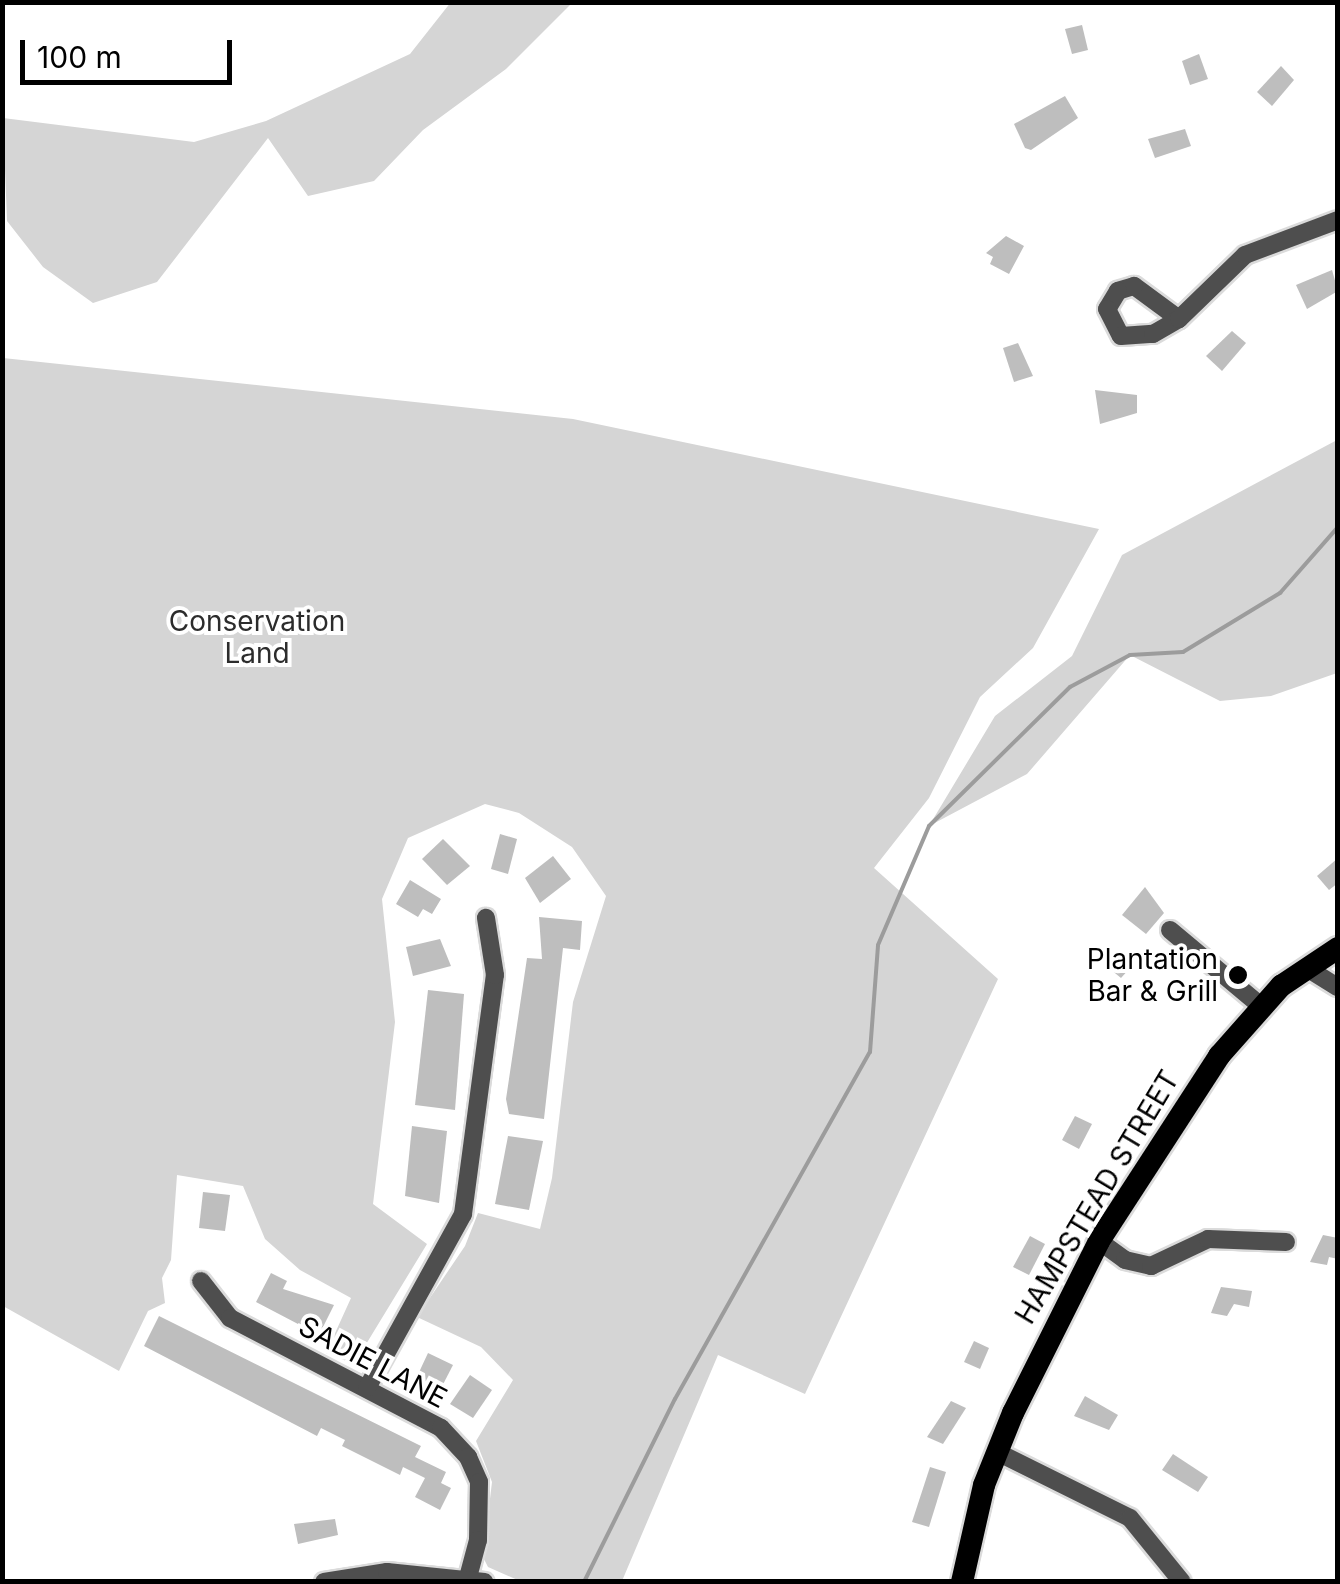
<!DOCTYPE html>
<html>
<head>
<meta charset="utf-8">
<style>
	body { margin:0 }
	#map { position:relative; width:1340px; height:1584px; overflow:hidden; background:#fff; font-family:Inter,sans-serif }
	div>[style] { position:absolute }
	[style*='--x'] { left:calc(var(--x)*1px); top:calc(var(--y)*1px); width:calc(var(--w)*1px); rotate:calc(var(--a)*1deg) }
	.green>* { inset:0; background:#d5d5d5 }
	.stream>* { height:4px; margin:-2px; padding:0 2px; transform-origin:2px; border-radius:2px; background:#9c9c9c }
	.building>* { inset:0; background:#bebebe }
	.roads { filter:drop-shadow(2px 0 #dbdbdb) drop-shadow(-2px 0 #dbdbdb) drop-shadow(0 2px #dbdbdb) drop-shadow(0 -2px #dbdbdb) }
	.minor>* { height:18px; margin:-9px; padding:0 9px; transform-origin:9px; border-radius:9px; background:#4e4e4e }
	.major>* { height:22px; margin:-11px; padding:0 11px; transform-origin:11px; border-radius:11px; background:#000 }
	.dots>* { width:28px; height:28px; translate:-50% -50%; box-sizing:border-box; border:5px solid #fff; border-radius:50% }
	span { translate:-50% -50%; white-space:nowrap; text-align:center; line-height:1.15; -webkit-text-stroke:8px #fff; paint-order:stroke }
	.park-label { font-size:28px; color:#2c2c2c }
	.poi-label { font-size:28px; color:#000 }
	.right { translate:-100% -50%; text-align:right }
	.street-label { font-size:28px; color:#000 }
	.frame { position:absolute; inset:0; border:5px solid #000; pointer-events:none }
	.scale { position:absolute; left:20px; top:40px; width:212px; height:45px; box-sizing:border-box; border:5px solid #000; border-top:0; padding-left:12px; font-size:30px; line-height:35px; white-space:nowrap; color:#000; -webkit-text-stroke:8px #fff; paint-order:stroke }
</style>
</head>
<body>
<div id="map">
	<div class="green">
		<div style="clip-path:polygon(451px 2px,572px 3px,506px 69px,423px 130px,374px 181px,308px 196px,268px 138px,157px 282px,93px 303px,43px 267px,7px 221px,3px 118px,194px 142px,266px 121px,410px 54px)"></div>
		<div style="clip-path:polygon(3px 358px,573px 419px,1099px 529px,1033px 648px,980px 697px,929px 798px,874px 868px,998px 979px,805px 1394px,718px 1355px,622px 1581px,520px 1581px,488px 1567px,483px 1557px,492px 1482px,476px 1441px,513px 1380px,481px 1347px,417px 1317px,465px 1246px,478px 1213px,540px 1229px,552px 1178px,573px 1002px,606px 896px,572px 847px,519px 813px,485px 804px,408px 838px,382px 899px,395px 1022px,373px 1204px,427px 1244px,354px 1364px,326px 1353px,351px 1298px,300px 1270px,265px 1239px,243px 1186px,177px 1175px,171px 1260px,162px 1278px,165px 1303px,148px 1311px,119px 1371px,3px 1306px)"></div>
		<div style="clip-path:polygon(1337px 440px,1337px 673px,1271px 696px,1220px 701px,1130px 655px,1027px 774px,929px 826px,995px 716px,1072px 656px,1122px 555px)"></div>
	</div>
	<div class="stream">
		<div style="--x:584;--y:1582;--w:204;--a:-63.6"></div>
		<div style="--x:675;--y:1399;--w:398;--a:-60.7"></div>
		<div style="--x:870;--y:1052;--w:107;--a:-85.7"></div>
		<div style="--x:878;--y:945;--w:129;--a:-66.8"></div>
		<div style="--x:929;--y:826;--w:198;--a:-44.6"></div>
		<div style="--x:1070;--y:687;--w:68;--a:-28.1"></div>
		<div style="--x:1130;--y:655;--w:53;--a:-3.2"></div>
		<div style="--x:1183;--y:652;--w:114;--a:-31.3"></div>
		<div style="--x:1280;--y:593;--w:88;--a:-48.7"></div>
	</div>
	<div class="building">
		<div style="clip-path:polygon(1082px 25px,1088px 50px,1072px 54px,1065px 29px)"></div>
		<div style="clip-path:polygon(1199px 54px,1208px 79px,1190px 85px,1182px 61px)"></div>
		<div style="clip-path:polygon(1281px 66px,1294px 80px,1272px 106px,1257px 92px)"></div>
		<div style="clip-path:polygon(1065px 96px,1078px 118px,1031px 150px,1025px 148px,1014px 124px)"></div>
		<div style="clip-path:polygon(1185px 129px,1191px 146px,1155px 158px,1148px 139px)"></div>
		<div style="clip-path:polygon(1006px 236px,1024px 246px,1009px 274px,990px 264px,993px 257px,986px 253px)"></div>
		<div style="clip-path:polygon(1332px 270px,1338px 291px,1307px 309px,1296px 285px)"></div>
		<div style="clip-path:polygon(1232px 331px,1246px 343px,1222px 371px,1206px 356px)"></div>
		<div style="clip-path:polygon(1018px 343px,1033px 376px,1014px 382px,1003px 348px)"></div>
		<div style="clip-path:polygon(1095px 390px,1137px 395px,1137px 413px,1100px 424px)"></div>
		<div style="clip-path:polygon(500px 834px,517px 839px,508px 874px,491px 869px)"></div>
		<div style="clip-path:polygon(443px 839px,470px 866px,447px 885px,422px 859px)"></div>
		<div style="clip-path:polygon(553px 856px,571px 879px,540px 903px,525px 878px)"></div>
		<div style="clip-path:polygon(1338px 858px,1338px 883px,1329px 890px,1317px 876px)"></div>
		<div style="clip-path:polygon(410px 880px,441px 899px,432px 914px,423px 909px,418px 917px,396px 904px)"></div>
		<div style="clip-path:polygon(1145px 887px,1164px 913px,1146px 934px,1122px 915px)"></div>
		<div style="clip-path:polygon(539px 917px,582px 921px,580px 950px,563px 948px,544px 1119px,509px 1114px,506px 1099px,527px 958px,542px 959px)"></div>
		<div style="clip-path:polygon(440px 939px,451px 966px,413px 976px,406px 947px)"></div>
		<div style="clip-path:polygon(1120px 958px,1130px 968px,1121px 978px,1110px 969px)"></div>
		<div style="clip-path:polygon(428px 990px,464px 994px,455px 1110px,415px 1105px)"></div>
		<div style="clip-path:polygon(1075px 1116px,1092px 1124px,1079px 1149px,1062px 1140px)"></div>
		<div style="clip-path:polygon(412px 1126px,447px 1131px,439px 1203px,405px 1196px)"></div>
		<div style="clip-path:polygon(508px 1136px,543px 1141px,529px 1210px,495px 1204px)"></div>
		<div style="clip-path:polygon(203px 1192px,230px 1195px,225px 1231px,199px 1228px)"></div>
		<div style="clip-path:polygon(1323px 1235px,1338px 1238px,1338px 1259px,1329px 1257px,1327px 1265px,1310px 1262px)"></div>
		<div style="clip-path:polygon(1030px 1236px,1045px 1244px,1029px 1275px,1013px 1267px)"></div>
		<div style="clip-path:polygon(271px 1273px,287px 1281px,283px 1289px,334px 1305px,319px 1335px,256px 1302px)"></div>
		<div style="clip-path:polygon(1221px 1287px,1252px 1291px,1249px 1307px,1234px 1304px,1227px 1316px,1211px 1313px)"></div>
		<div style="clip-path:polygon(159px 1316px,421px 1446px,415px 1457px,446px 1472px,441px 1483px,451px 1488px,440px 1510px,415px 1497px,425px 1478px,403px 1467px,400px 1475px,342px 1446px,345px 1440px,321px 1428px,317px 1436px,144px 1346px)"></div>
		<div style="clip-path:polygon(974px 1341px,989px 1348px,980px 1369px,964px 1362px)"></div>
		<div style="clip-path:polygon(428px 1353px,453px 1365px,437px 1396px,414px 1383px)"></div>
		<div style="clip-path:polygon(470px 1375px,492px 1390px,473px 1418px,450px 1404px)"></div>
		<div style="clip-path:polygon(1085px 1396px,1118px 1415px,1109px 1430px,1074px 1416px)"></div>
		<div style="clip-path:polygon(951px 1401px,966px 1408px,943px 1444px,927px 1437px)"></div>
		<div style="clip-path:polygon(1173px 1454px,1208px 1477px,1198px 1492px,1162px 1470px)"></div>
		<div style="clip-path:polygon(930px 1467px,946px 1472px,929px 1527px,912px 1522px)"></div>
		<div style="clip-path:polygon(335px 1519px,338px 1535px,298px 1544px,294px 1524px)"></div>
	</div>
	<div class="roads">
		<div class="minor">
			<div style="--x:1179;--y:319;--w:56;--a:-143.7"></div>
			<div style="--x:1134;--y:286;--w:17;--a:163"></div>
			<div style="--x:1118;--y:291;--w:21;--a:121"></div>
			<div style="--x:1107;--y:309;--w:30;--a:63"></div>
			<div style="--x:1121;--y:336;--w:32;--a:-4"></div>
			<div style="--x:1153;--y:334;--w:30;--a:-30"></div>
			<div style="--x:1179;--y:319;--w:92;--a:-44.1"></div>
			<div style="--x:1245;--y:255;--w:99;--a:-20.6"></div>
			<div style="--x:1170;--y:930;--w:120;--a:39.9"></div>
			<div style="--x:1307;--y:968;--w:36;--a:32"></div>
			<div style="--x:1099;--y:1241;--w:32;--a:36"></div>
			<div style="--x:1125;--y:1260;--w:27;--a:13"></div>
			<div style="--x:1151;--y:1266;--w:63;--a:-25.3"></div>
			<div style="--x:1208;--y:1239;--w:78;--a:2.2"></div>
			<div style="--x:201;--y:1281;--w:47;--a:51.9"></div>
			<div style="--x:230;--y:1318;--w:238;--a:27.5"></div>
			<div style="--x:441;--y:1428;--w:40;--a:47"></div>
			<div style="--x:468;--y:1457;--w:27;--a:66"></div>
			<div style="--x:479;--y:1482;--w:58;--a:91"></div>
			<div style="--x:478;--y:1540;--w:38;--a:105"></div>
			<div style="--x:367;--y:1388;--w:199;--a:-61.1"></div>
			<div style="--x:463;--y:1214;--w:241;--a:-82.4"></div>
			<div style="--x:495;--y:975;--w:58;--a:-99"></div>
			<div style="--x:997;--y:1452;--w:148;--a:26.4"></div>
			<div style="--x:1130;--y:1518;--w:82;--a:50.9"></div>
			<div style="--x:324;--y:1582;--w:64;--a:-9"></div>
			<div style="--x:387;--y:1572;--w:98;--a:5.9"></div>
		</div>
		<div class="major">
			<div style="--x:962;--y:1582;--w:99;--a:-77.2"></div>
			<div style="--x:984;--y:1485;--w:78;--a:-68.1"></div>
			<div style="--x:1013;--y:1413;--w:192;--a:-63.4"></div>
			<div style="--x:1099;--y:1241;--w:221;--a:-57"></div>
			<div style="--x:1219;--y:1056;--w:94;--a:-48.5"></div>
			<div style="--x:1281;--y:986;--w:69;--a:-33.7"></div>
		</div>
	</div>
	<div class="dots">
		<div style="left:1238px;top:975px;background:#000"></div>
	</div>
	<div class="park-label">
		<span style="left:257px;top:637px">Conservation<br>Land</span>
	</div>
	<div class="poi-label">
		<span class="right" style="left:1218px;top:975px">Plantation<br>Bar &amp; Grill</span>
	</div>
	<div class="street-label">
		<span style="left:1097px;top:1197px;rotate:-59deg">HAMPSTEAD STREET</span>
		<span style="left:373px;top:1362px;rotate:28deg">SADIE LANE</span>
	</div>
	<div class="frame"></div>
	<div class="scale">100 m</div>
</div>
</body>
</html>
